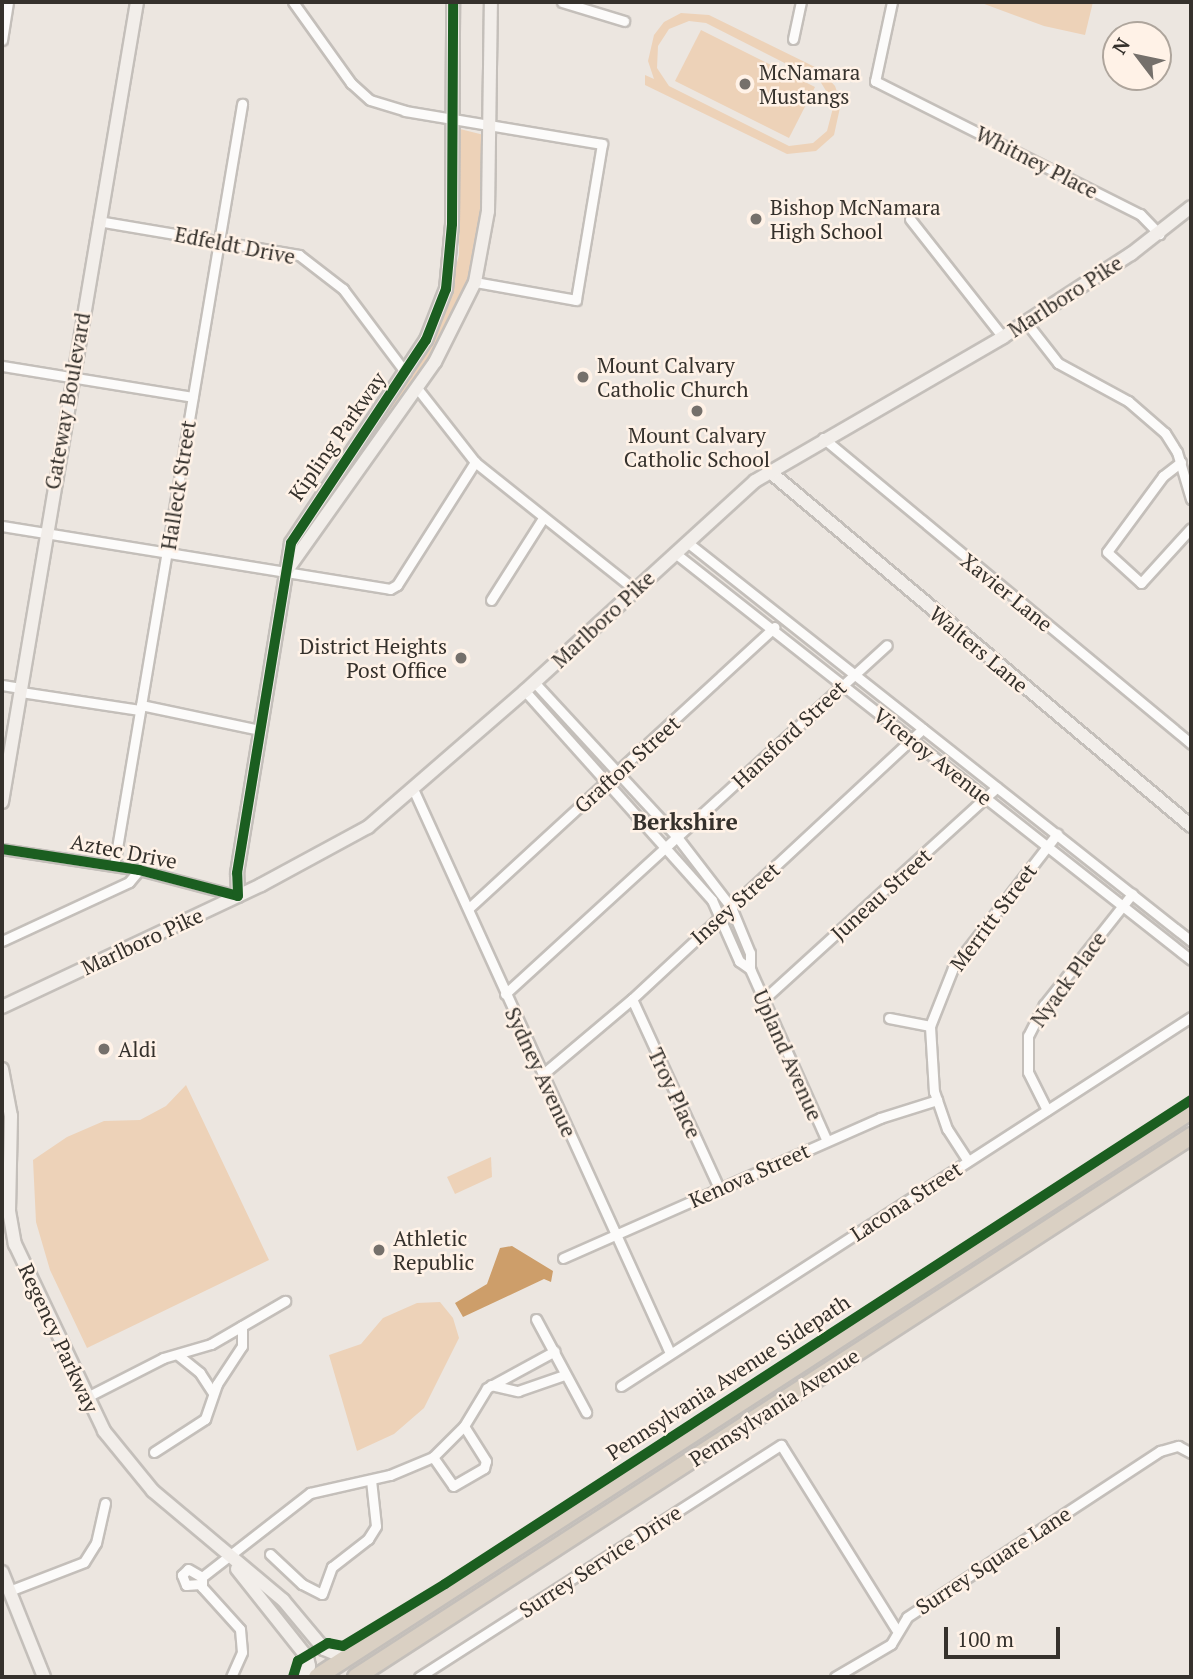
<!DOCTYPE html>
<html>
<head>
<meta charset="utf-8">
<style>
	body { margin:0 }
	#map { position:relative; width:1193px; height:1679px; overflow:hidden; background:#ece6e0; font-family:"PT Serif",serif }
	div>[style] { position:absolute }
	[style*='--x'] { left:calc(var(--x)*1px); top:calc(var(--y)*1px); width:calc(var(--w)*1px); rotate:calc(var(--a)*1deg) }
	.green>* { inset:0; background:#edd2b8 }
	.water>* { inset:0; background:#cd9e6a }
	.roads { filter:drop-shadow(2px 0 #c4bfba) drop-shadow(-2px 0 #c4bfba) drop-shadow(0 2px #c4bfba) drop-shadow(0 -2px #c4bfba) }
	.street>* { height:9px; margin:-4.5px; padding:0 4.5px; transform-origin:4.5px; border-radius:4.5px; background:#fcfbfa }
	.secondary>* { height:12px; margin:-6px; padding:0 6px; transform-origin:6px; border-radius:6px; background:#f2eeea }
	.highway>* { height:16px; margin:-8px; padding:0 8px; transform-origin:8px; border-radius:8px; background:#dad0c3 }
	.cycleway>* { height:10px; margin:-5px; padding:0 5px; transform-origin:5px; border-radius:5px; background:#1b5e20 }
	.dots>* { width:19px; height:19px; translate:-50% -50%; box-sizing:border-box; border:4px solid #fff2e7; border-radius:50% }
	span { translate:-50% -50%; white-space:nowrap; text-align:center; line-height:1.15; -webkit-text-stroke:5px #fff2e7; paint-order:stroke }
	.poi-label { font-size:21px; color:#35312c }
	.left { translate:0 -50%; text-align:left }
	.right { translate:-100% -50%; text-align:right }
	.street-label { font-size:21px; color:#35312c }
	.neighbourhood-label { font-size:23px; color:#35312c; font-weight:700 }
	.frame { position:absolute; inset:0; border:4px solid #35312c; pointer-events:none }
	.north { position:absolute; left:1102px; top:21px; width:70px; height:70px; box-sizing:border-box; background:#fff2e7; border:2px solid #aea59c; border-radius:50%; rotate:302deg; font-size:19px; font-weight:700; line-height:28px; text-align:center; color:#35312c }
	.north::after { content:''; display:block; margin:auto; width:24px; height:32px; background:#75706b; clip-path:polygon(50% 0,100% 100%,50% 72%,0 100%) }
	.scale { position:absolute; left:944px; top:1627px; width:116px; height:32px; box-sizing:border-box; border:4px solid #35312c; border-top:0; padding-left:9px; font-size:21px; line-height:24px; white-space:nowrap; color:#35312c; -webkit-text-stroke:5px #fff2e7; paint-order:stroke }
</style>
</head>
<body>
<div id="map">
	<div class="green">
		<div style="clip-path:polygon(979px 2px,1093px 2px,1085px 35px,1044px 26px)"></div>
		<div style="clip-path:polygon(evenodd,681px 13px,709px 15px,819px 69px,835px 86px,841px 103px,834px 135px,816px 151px,787px 154px,645px 85px,645px 75px,654px 79px,648px 61px,654px 35px,664px 22px,681px 13px,689px 21px,706px 23px,820px 81px,834px 104px,827px 131px,813px 143px,789px 146px,669px 86px,657px 68px,658px 46px,669px 29px,689px 21px)"></div>
		<div style="clip-path:polygon(701px 30px,815px 87px,789px 138px,675px 81px)"></div>
		<div style="clip-path:polygon(460px 129px,484px 135px,485px 212px,474px 276px,451px 330px,294px 555px,441px 323px,459px 255px)"></div>
		<div style="clip-path:polygon(186px 1085px,269px 1260px,87px 1348px,50px 1270px,36px 1222px,33px 1160px,67px 1137px,104px 1121px,140px 1120px,166px 1106px)"></div>
		<div style="clip-path:polygon(491px 1157px,492px 1177px,455px 1194px,447px 1177px)"></div>
		<div style="clip-path:polygon(440px 1302px,453px 1318px,459px 1338px,424px 1408px,394px 1434px,357px 1451px,329px 1355px,361px 1344px,383px 1318px,417px 1303px)"></div>
	</div>
	<div class="water">
		<div style="clip-path:polygon(512px 1246px,553px 1271px,551px 1282px,544px 1279px,463px 1317px,455px 1303px,487px 1284px,500px 1248px)"></div>
	</div>
	<div class="roads">
		<div class="street">
			<div style="--x:293;--y:2;--w:100;--a:54.4"></div>
			<div style="--x:351;--y:83;--w:25;--a:42"></div>
			<div style="--x:370;--y:100;--w:37;--a:17"></div>
			<div style="--x:405;--y:111;--w:200;--a:9.5"></div>
			<div style="--x:602;--y:144;--w:158;--a:99.5"></div>
			<div style="--x:576;--y:300;--w:103;--a:-169.9"></div>
			<div style="--x:562;--y:2;--w:65;--a:17"></div>
			<div style="--x:892;--y:2;--w:81;--a:102.1"></div>
			<div style="--x:875;--y:81;--w:297;--a:26.7"></div>
			<div style="--x:1140;--y:214;--w:28;--a:46"></div>
			<div style="--x:793;--y:39;--w:38;--a:-78"></div>
			<div style="--x:2;--y:40;--w:38;--a:-81"></div>
			<div style="--x:910;--y:219;--w:150;--a:51.8"></div>
			<div style="--x:98;--y:221;--w:204;--a:9.6"></div>
			<div style="--x:299;--y:255;--w:56;--a:37.7"></div>
			<div style="--x:343;--y:289;--w:104;--a:53.2"></div>
			<div style="--x:1026;--y:322;--w:52;--a:52"></div>
			<div style="--x:1058;--y:363;--w:80;--a:28.5"></div>
			<div style="--x:1128;--y:401;--w:49;--a:40.9"></div>
			<div style="--x:1165;--y:433;--w:22;--a:58"></div>
			<div style="--x:1177;--y:452;--w:49;--a:73.4"></div>
			<div style="--x:2;--y:366;--w:193;--a:9.2"></div>
			<div style="--x:417;--y:388;--w:94;--a:51.9"></div>
			<div style="--x:475;--y:462;--w:203;--a:38.6"></div>
			<div style="--x:823;--y:438;--w:479;--a:39.7"></div>
			<div style="--x:1181;--y:462;--w:23;--a:142"></div>
			<div style="--x:1163;--y:476;--w:94;--a:126.4"></div>
			<div style="--x:1107;--y:552;--w:46;--a:42.4"></div>
			<div style="--x:1141;--y:583;--w:74;--a:-47.7"></div>
			<div style="--x:2;--y:526;--w:393;--a:9.2"></div>
			<div style="--x:390;--y:589;--w:8;--a:-30"></div>
			<div style="--x:397;--y:585;--w:146;--a:-57.6"></div>
			<div style="--x:687;--y:542;--w:643;--a:38.37"></div>
			<div style="--x:675;--y:553;--w:657;--a:38.26"></div>
			<div style="--x:491;--y:600;--w:97;--a:-57.6"></div>
			<div style="--x:535;--y:683;--w:209;--a:47.3"></div>
			<div style="--x:677;--y:837;--w:88;--a:52.4"></div>
			<div style="--x:731;--y:907;--w:50;--a:67.6"></div>
			<div style="--x:750;--y:953;--w:16;--a:90"></div>
			<div style="--x:750;--y:969;--w:188;--a:65.9"></div>
			<div style="--x:2;--y:685;--w:19;--a:9"></div>
			<div style="--x:525;--y:691;--w:280;--a:48.2"></div>
			<div style="--x:712;--y:900;--w:67;--a:66.1"></div>
			<div style="--x:739;--y:961;--w:14;--a:36"></div>
			<div style="--x:21;--y:692;--w:120;--a:8.6"></div>
			<div style="--x:141;--y:705;--w:122;--a:11.9"></div>
			<div style="--x:414;--y:791;--w:618;--a:65.51"></div>
			<div style="--x:2;--y:849;--w:139;--a:8.7"></div>
			<div style="--x:139;--y:870;--w:102;--a:14.7"></div>
			<div style="--x:114;--y:866;--w:773;--a:-80.46"></div>
			<div style="--x:469;--y:908;--w:415;--a:-42.6"></div>
			<div style="--x:2;--y:941;--w:140;--a:-24.9"></div>
			<div style="--x:129;--y:882;--w:16;--a:-50"></div>
			<div style="--x:505;--y:994;--w:517;--a:-42.42"></div>
			<div style="--x:632;--y:999;--w:208;--a:65.3"></div>
			<div style="--x:763;--y:1000;--w:316;--a:-42.3"></div>
			<div style="--x:889;--y:1018;--w:42;--a:11"></div>
			<div style="--x:543;--y:1074;--w:116;--a:-40.1"></div>
			<div style="--x:632;--y:999;--w:397;--a:-42.9"></div>
			<div style="--x:1047;--y:1110;--w:42;--a:-116.6"></div>
			<div style="--x:1028;--y:1072;--w:36;--a:-90"></div>
			<div style="--x:1028;--y:1036;--w:35;--a:-63"></div>
			<div style="--x:1044;--y:1005;--w:142;--a:-51.6"></div>
			<div style="--x:968;--y:1161;--w:38;--a:-123"></div>
			<div style="--x:947;--y:1129;--w:39;--a:-109"></div>
			<div style="--x:934;--y:1092;--w:66;--a:-93.5"></div>
			<div style="--x:930;--y:1026;--w:62;--a:-68.4"></div>
			<div style="--x:953;--y:968;--w:170;--a:-52.2"></div>
			<div style="--x:563;--y:1258;--w:347;--a:-23.8"></div>
			<div style="--x:880;--y:1118;--w:60;--a:-17.5"></div>
			<div style="--x:536;--y:1319;--w:106;--a:61.7"></div>
			<div style="--x:178;--y:1355;--w:28;--a:39"></div>
			<div style="--x:200;--y:1373;--w:24;--a:57"></div>
			<div style="--x:491;--y:1385;--w:28;--a:13"></div>
			<div style="--x:518;--y:1391;--w:49;--a:-19.2"></div>
			<div style="--x:621;--y:1386;--w:679;--a:-32.92"></div>
			<div style="--x:85;--y:1398;--w:88;--a:-27.1"></div>
			<div style="--x:163;--y:1358;--w:50;--a:-16.3"></div>
			<div style="--x:211;--y:1344;--w:86;--a:-30.2"></div>
			<div style="--x:154;--y:1452;--w:61;--a:-32.9"></div>
			<div style="--x:205;--y:1419;--w:37;--a:-71"></div>
			<div style="--x:217;--y:1384;--w:45;--a:-56.7"></div>
			<div style="--x:242;--y:1346;--w:20;--a:-90"></div>
			<div style="--x:433;--y:1457;--w:35;--a:55"></div>
			<div style="--x:453;--y:1486;--w:36;--a:-30"></div>
			<div style="--x:484;--y:1468;--w:7;--a:-74"></div>
			<div style="--x:486;--y:1461;--w:41;--a:-122.2"></div>
			<div style="--x:270;--y:1554;--w:44;--a:43.2"></div>
			<div style="--x:302;--y:1584;--w:22;--a:27"></div>
			<div style="--x:322;--y:1594;--w:29;--a:-70"></div>
			<div style="--x:332;--y:1567;--w:46;--a:-37.9"></div>
			<div style="--x:368;--y:1539;--w:15;--a:-58"></div>
			<div style="--x:376;--y:1526;--w:46;--a:-96.2"></div>
			<div style="--x:200;--y:1584;--w:14;--a:176"></div>
			<div style="--x:186;--y:1585;--w:11;--a:-112"></div>
			<div style="--x:182;--y:1575;--w:8;--a:-45"></div>
			<div style="--x:188;--y:1569;--w:16;--a:30"></div>
			<div style="--x:9;--y:1591;--w:80;--a:-21.1"></div>
			<div style="--x:84;--y:1562;--w:22;--a:-58"></div>
			<div style="--x:96;--y:1543;--w:41;--a:-77.3"></div>
			<div style="--x:231;--y:1677;--w:27;--a:-66"></div>
			<div style="--x:242;--y:1652;--w:23;--a:-95"></div>
			<div style="--x:240;--y:1629;--w:57;--a:-132.1"></div>
			<div style="--x:202;--y:1587;--w:10;--a:-90"></div>
			<div style="--x:202;--y:1577;--w:137;--a:-37.9"></div>
			<div style="--x:310;--y:1493;--w:82;--a:-12.7"></div>
			<div style="--x:390;--y:1475;--w:47;--a:-22.7"></div>
			<div style="--x:433;--y:1457;--w:44;--a:-45"></div>
			<div style="--x:464;--y:1426;--w:44;--a:-58.8"></div>
			<div style="--x:487;--y:1388;--w:77;--a:-28.6"></div>
			<div style="--x:419;--y:1677;--w:430;--a:-32.7"></div>
			<div style="--x:781;--y:1445;--w:217;--a:58"></div>
			<div style="--x:835;--y:1677;--w:65;--a:-30.5"></div>
			<div style="--x:891;--y:1644;--w:31;--a:-59"></div>
			<div style="--x:907;--y:1617;--w:303;--a:-33.3"></div>
			<div style="--x:1160;--y:1451;--w:19;--a:-16"></div>
			<div style="--x:1178;--y:1446;--w:15;--a:28"></div>
		</div>
		<div class="secondary">
			<div style="--x:769;--y:471;--w:551;--a:40.07"></div>
			<div style="--x:285;--y:573;--w:259;--a:-54.6"></div>
			<div style="--x:435;--y:362;--w:89;--a:-63.4"></div>
			<div style="--x:475;--y:282;--w:72;--a:-79.6"></div>
			<div style="--x:488;--y:211;--w:209;--a:-89.2"></div>
			<div style="--x:2;--y:802;--w:811;--a:-80.42"></div>
			<div style="--x:238;--y:896;--w:23;--a:-92"></div>
			<div style="--x:237;--y:873;--w:334;--a:-80.7"></div>
			<div style="--x:291;--y:543;--w:244;--a:-56.4"></div>
			<div style="--x:426;--y:340;--w:55;--a:-68.6"></div>
			<div style="--x:446;--y:289;--w:65;--a:-84.7"></div>
			<div style="--x:452;--y:224;--w:222;--a:-89.7"></div>
			<div style="--x:2;--y:1007;--w:286;--a:-25.2"></div>
			<div style="--x:261;--y:885;--w:122;--a:-28.5"></div>
			<div style="--x:368;--y:827;--w:208;--a:-40.9"></div>
			<div style="--x:525;--y:691;--w:311;--a:-42.4"></div>
			<div style="--x:755;--y:481;--w:287;--a:-30.1"></div>
			<div style="--x:1003;--y:337;--w:153;--a:-33"></div>
			<div style="--x:1131;--y:254;--w:76;--a:-38.1"></div>
			<div style="--x:2;--y:1069;--w:48;--a:79.2"></div>
			<div style="--x:11;--y:1116;--w:95;--a:91.2"></div>
			<div style="--x:9;--y:1211;--w:34;--a:80"></div>
			<div style="--x:15;--y:1244;--w:207;--a:64.5"></div>
			<div style="--x:104;--y:1431;--w:77;--a:50.8"></div>
			<div style="--x:153;--y:1491;--w:170;--a:40"></div>
			<div style="--x:283;--y:1600;--w:64;--a:50.1"></div>
			<div style="--x:324;--y:1649;--w:13;--a:23"></div>
			<div style="--x:336;--y:1654;--w:18;--a:-6"></div>
			<div style="--x:237;--y:1569;--w:112;--a:51.5"></div>
			<div style="--x:307;--y:1657;--w:9;--a:77"></div>
			<div style="--x:309;--y:1666;--w:13;--a:122"></div>
			<div style="--x:2;--y:1572;--w:113;--a:68.2"></div>
		</div>
		<div class="highway">
			<div style="--x:317;--y:1677;--w:1041;--a:-32.93"></div>
			<div style="--x:356;--y:1677;--w:995;--a:-32.94"></div>
		</div>
	</div>
	<div class="cycleway">
		<div style="--x:2;--y:849;--w:139;--a:8.7"></div>
		<div style="--x:139;--y:870;--w:102;--a:14.7"></div>
		<div style="--x:238;--y:896;--w:23;--a:-92"></div>
		<div style="--x:237;--y:873;--w:334;--a:-80.7"></div>
		<div style="--x:291;--y:543;--w:244;--a:-56.4"></div>
		<div style="--x:426;--y:340;--w:55;--a:-68.6"></div>
		<div style="--x:446;--y:289;--w:65;--a:-84.7"></div>
		<div style="--x:452;--y:224;--w:222;--a:-89.7"></div>
		<div style="--x:293;--y:1677;--w:17;--a:-73"></div>
		<div style="--x:298;--y:1661;--w:35;--a:-31"></div>
		<div style="--x:328;--y:1643;--w:15;--a:11"></div>
		<div style="--x:343;--y:1646;--w:119;--a:-31.3"></div>
		<div style="--x:445;--y:1584;--w:889;--a:-32.98"></div>
	</div>
	<div class="dots">
		<div style="left:745px;top:84px;background:#75706b"></div>
		<div style="left:756px;top:219px;background:#75706b"></div>
		<div style="left:583px;top:377px;background:#75706b"></div>
		<div style="left:697px;top:411px;background:#75706b"></div>
		<div style="left:461px;top:658px;background:#75706b"></div>
		<div style="left:104px;top:1049px;background:#75706b"></div>
		<div style="left:379px;top:1250px;background:#75706b"></div>
	</div>
	<div class="poi-label">
		<span class="left" style="left:759px;top:84px">McNamara<br>Mustangs</span>
		<span class="left" style="left:770px;top:219px">Bishop McNamara<br>High School</span>
		<span class="left" style="left:597px;top:377px">Mount Calvary<br>Catholic Church</span>
		<span style="left:697px;top:447px">Mount Calvary<br>Catholic School</span>
		<span class="right" style="left:447px;top:658px">District Heights<br>Post Office</span>
		<span class="left" style="left:118px;top:1049px">Aldi</span>
		<span class="left" style="left:393px;top:1250px">Athletic<br>Republic</span>
	</div>
	<div class="street-label">
		<span style="left:1037px;top:162px;rotate:27deg">Whitney Place</span>
		<span style="left:235px;top:245px;rotate:11deg">Edfeldt Drive</span>
		<span style="left:1065px;top:296px;rotate:-33deg">Marlboro Pike</span>
		<span style="left:67px;top:401px;rotate:-80deg">Gateway Boulevard</span>
		<span style="left:337px;top:436px;rotate:-55deg">Kipling Parkway</span>
		<span style="left:178px;top:485px;rotate:-81deg">Halleck Street</span>
		<span style="left:1007px;top:592px;rotate:39deg">Xavier Lane</span>
		<span style="left:603px;top:619px;rotate:-43deg">Marlboro Pike</span>
		<span style="left:979px;top:649px;rotate:40deg">Walters Lane</span>
		<span style="left:789px;top:734px;rotate:-43deg">Hansford Street</span>
		<span style="left:933px;top:756px;rotate:38deg">Viceroy Avenue</span>
		<span style="left:627px;top:764px;rotate:-42deg">Grafton Street</span>
		<span style="left:124px;top:851px;rotate:11deg">Aztec Drive</span>
		<span style="left:881px;top:894px;rotate:-42deg">Juneau Street</span>
		<span style="left:735px;top:903px;rotate:-42deg">Insey Street</span>
		<span style="left:993px;top:917px;rotate:-53deg">Merritt Street</span>
		<span style="left:142px;top:941px;rotate:-25deg">Marlboro Pike</span>
		<span style="left:1068px;top:979px;rotate:-54deg">Nyack Place</span>
		<span style="left:788px;top:1055px;rotate:66deg">Upland Avenue</span>
		<span style="left:541px;top:1072px;rotate:65deg">Sydney Avenue</span>
		<span style="left:675px;top:1093px;rotate:65deg">Troy Place</span>
		<span style="left:749px;top:1175px;rotate:-24deg">Kenova Street</span>
		<span style="left:906px;top:1201px;rotate:-33deg">Lacona Street</span>
		<span style="left:59px;top:1338px;rotate:65deg">Regency Parkway</span>
		<span style="left:728px;top:1377px;rotate:-33deg">Pennsylvania Avenue Sidepath</span>
		<span style="left:774px;top:1407px;rotate:-33deg">Pennsylvania Avenue</span>
		<span style="left:993px;top:1560px;rotate:-33deg">Surrey Square Lane</span>
		<span style="left:600px;top:1561px;rotate:-33deg">Surrey Service Drive</span>
	</div>
	<div class="neighbourhood-label">
		<span style="left:685px;top:822px">Berkshire</span>
	</div>
	<div class="frame"></div>
	<div class="north">N</div>
	<div class="scale">100 m</div>
</div>
</body>
</html>
